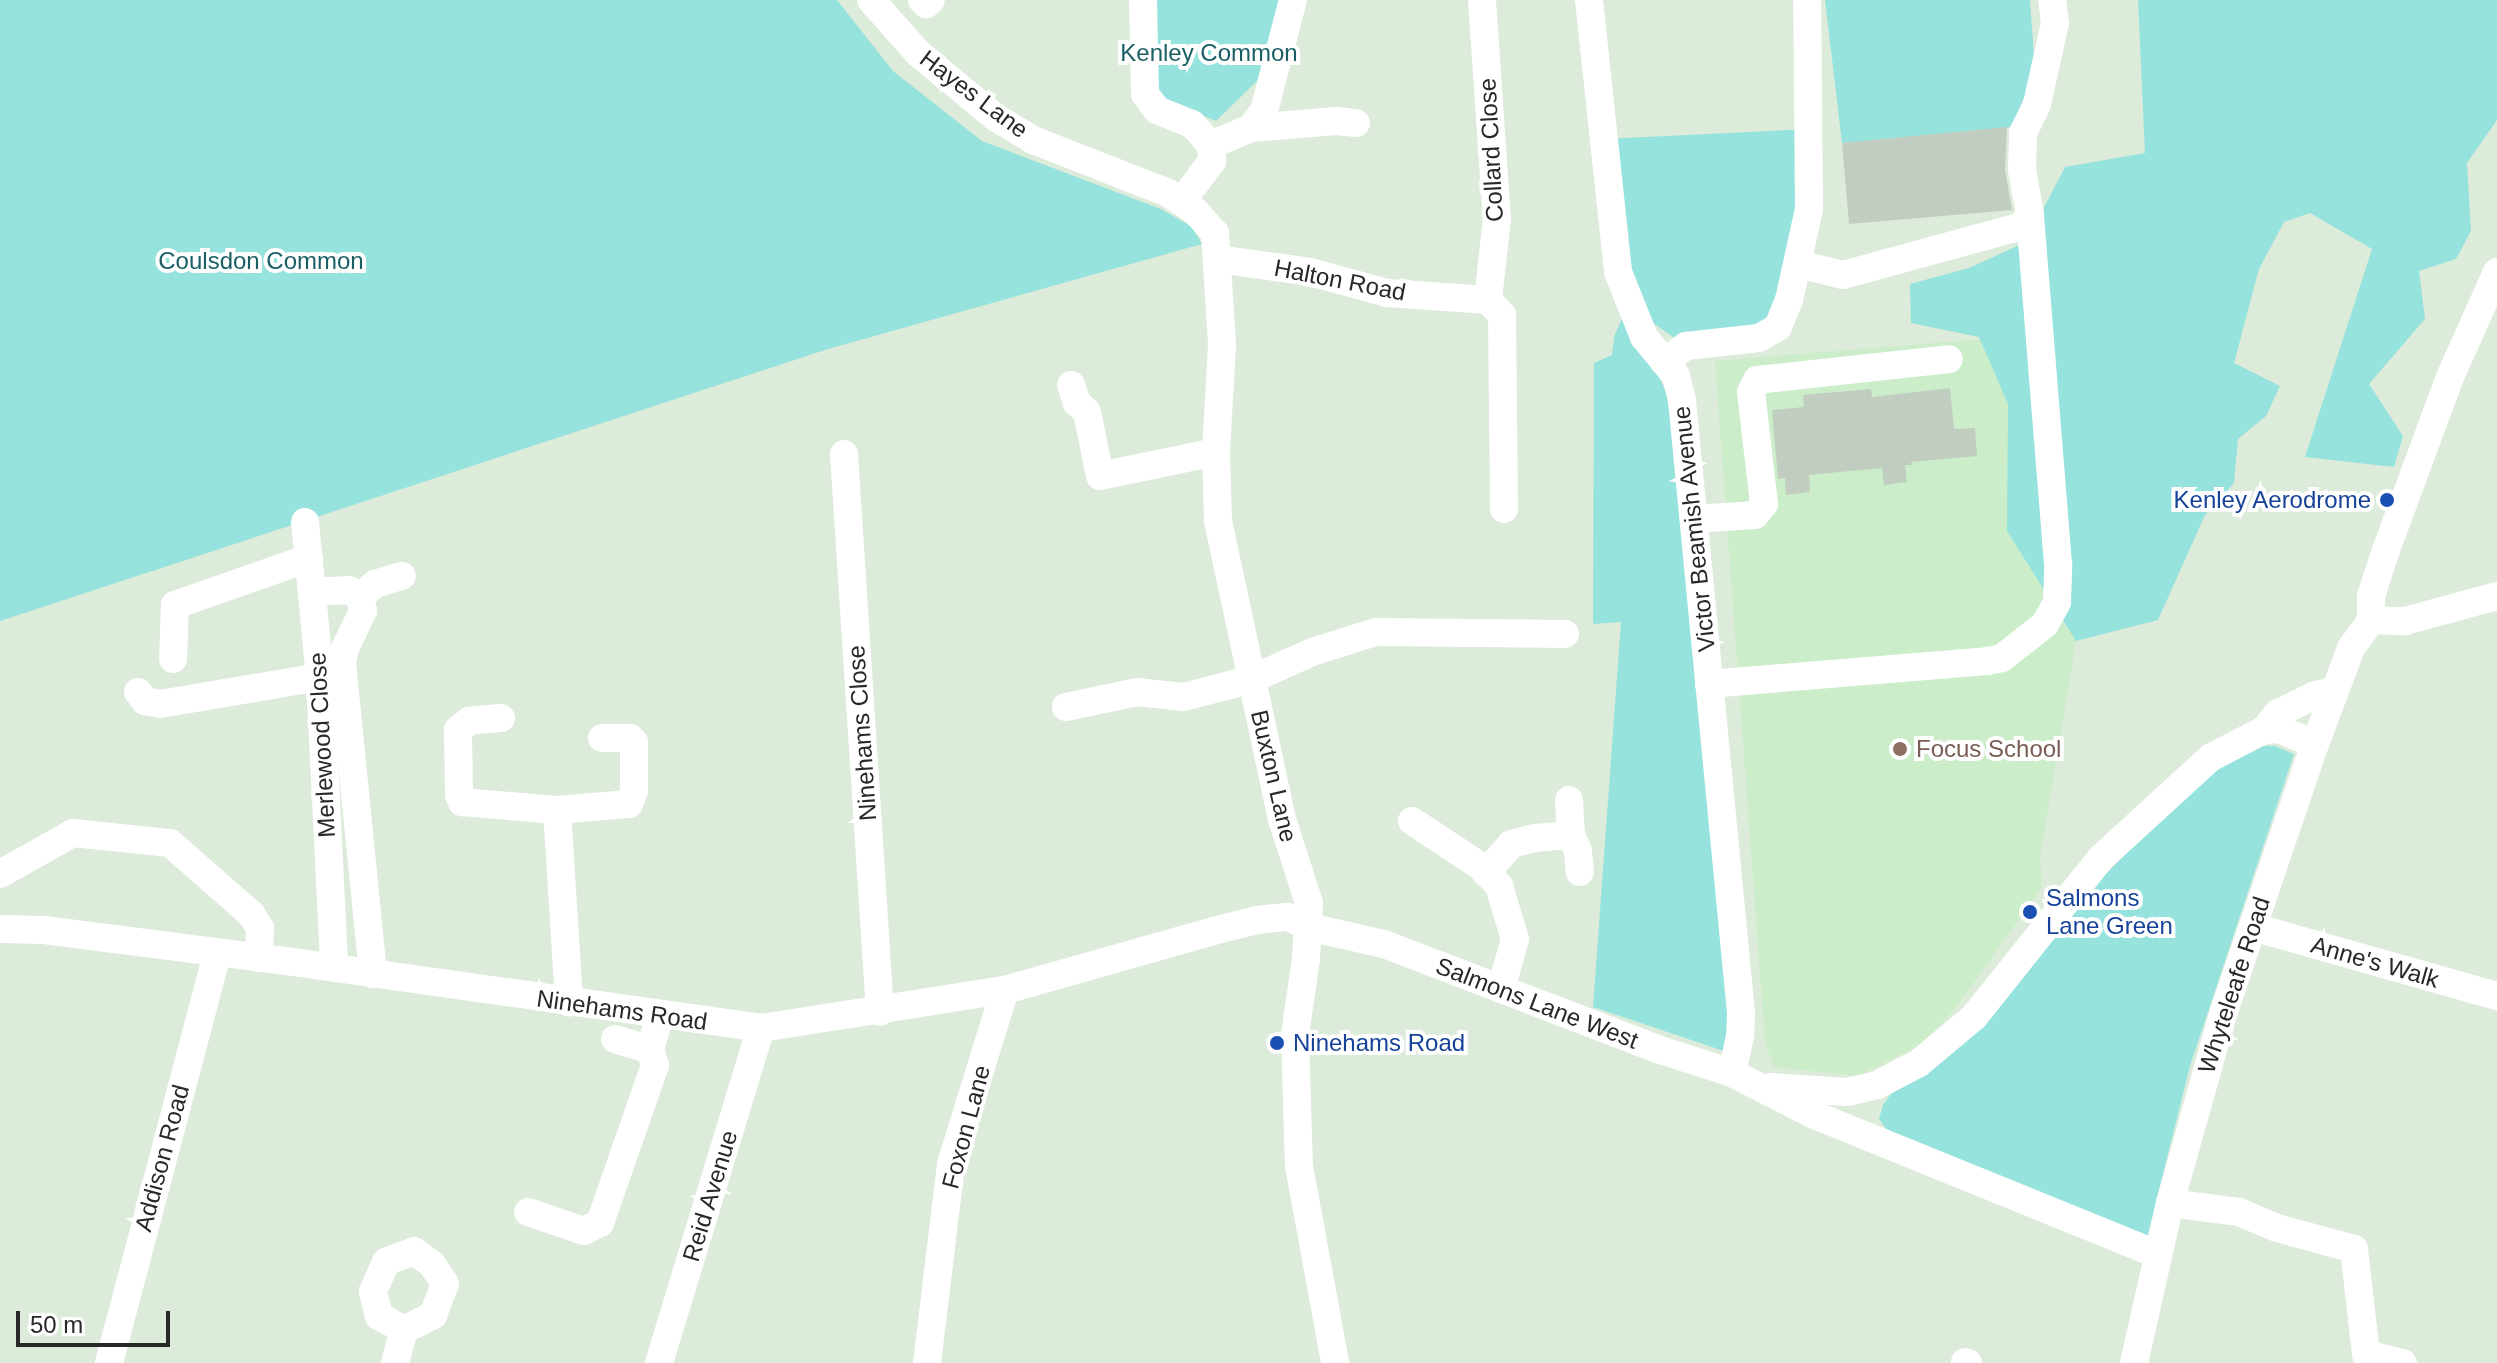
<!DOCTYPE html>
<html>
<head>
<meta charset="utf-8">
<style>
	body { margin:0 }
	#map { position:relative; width:2497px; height:1363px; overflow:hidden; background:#dcebda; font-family:Helvetica,sans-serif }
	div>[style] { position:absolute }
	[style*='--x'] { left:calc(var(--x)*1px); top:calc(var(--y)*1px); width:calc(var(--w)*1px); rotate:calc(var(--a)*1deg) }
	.education>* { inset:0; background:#cbedc9 }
	.green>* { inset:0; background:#96e2dd }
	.building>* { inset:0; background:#c1cdc0 }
	.minor>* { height:28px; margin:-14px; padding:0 14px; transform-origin:14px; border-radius:14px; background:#fff }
	.dots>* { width:22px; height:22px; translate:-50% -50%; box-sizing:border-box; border:4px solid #fff; border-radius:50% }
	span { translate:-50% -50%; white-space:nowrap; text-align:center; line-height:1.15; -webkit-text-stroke:8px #fff; paint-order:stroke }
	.park-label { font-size:24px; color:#1a5f64 }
	.street-label { font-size:24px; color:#282828 }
	.transit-label { font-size:24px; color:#164399 }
	.right { translate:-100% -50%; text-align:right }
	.left { translate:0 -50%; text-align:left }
	.education-label { font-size:24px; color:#785e54 }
	.scale { position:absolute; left:16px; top:1311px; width:154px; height:36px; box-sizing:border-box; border:4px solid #282828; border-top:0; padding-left:10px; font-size:24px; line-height:28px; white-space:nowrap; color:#282828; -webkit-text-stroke:6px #fff; paint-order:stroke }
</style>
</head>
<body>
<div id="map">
	<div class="education">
		<div style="clip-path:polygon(2120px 328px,2076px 641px,2040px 856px,2042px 887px,1955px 1009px,1920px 1045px,1858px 1076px,1774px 1067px,1765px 1041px,1715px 361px)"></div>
	</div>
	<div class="green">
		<div style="clip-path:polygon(0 0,837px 0,893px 71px,982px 141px,1161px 209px,1192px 227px,1202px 244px,828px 349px,0 621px)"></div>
		<div style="clip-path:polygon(1152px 0,1284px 0,1258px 80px,1216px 121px,1159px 97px)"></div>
		<div style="clip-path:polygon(1825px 0,2030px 0,2035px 71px,2012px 127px,1842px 143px)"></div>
		<div style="clip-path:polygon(2138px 0,2497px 0,2497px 120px,2467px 163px,2471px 231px,2456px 259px,2419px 271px,2425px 319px,2369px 384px,2403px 436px,2394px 467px,2305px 457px,2372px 249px,2310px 213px,2284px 222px,2259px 269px,2234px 363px,2280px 386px,2266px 416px,2238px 439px,2234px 483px,2205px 515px,2158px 620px,2076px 641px,2007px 531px,2008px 404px,1979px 337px,1911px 323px,1910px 284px,1969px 268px,2026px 242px,2065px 167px,2145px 153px)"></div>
		<div style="clip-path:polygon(1809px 129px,1778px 327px,1686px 346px,1629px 306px,1667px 395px,1682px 497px,1728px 1001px,1727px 1052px,1593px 1007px,1621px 622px,1593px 624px,1594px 363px,1612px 355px,1614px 337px,1628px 304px,1604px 139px)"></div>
		<div style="clip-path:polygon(2260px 746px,2275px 746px,2294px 754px,2190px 1066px,2147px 1238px,1887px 1130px,1879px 1119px,1883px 1105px,1896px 1087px,2158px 821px,2218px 768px)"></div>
	</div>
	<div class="building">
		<div style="clip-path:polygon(2007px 127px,2005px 170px,2012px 210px,1849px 224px,1842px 143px)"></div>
		<div style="clip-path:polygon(1950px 388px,1954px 429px,1975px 428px,1977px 456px,1911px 462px,1912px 465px,1905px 465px,1907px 482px,1884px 485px,1882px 468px,1809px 475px,1810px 492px,1786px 495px,1785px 478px,1778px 479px,1772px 410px,1804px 407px,1803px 395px,1871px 389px,1872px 397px)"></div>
	</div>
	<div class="minor">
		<div style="--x:871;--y:0;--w:71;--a:48.4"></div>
		<div style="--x:918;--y:53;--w:100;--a:39.7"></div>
		<div style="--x:995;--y:117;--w:44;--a:31.2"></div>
		<div style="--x:1033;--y:140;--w:145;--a:21.4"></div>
		<div style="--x:1168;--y:193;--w:34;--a:34"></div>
		<div style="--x:1196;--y:212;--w:28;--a:48"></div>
		<div style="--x:1215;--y:233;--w:112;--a:86.4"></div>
		<div style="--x:1222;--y:345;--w:107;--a:93.2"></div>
		<div style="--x:1216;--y:452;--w:69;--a:88.3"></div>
		<div style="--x:1218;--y:521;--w:305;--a:77.9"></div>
		<div style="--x:1282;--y:819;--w:88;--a:72.2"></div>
		<div style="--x:1309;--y:903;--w:56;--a:93.1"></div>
		<div style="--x:1306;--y:959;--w:76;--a:98.3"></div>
		<div style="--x:1295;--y:1034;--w:132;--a:88.3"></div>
		<div style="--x:1299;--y:1166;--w:200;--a:79.6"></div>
		<div style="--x:922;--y:0;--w:6;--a:45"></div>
		<div style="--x:926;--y:4;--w:6;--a:-39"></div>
		<div style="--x:1143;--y:0;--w:94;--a:88.8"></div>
		<div style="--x:1145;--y:94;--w:20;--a:53"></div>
		<div style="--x:1157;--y:110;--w:38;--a:22"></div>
		<div style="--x:1192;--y:124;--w:28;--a:48"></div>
		<div style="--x:1211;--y:145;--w:16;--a:86"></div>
		<div style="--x:1212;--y:161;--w:50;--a:126.9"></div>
		<div style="--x:1482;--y:0;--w:219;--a:86.1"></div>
		<div style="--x:1497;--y:218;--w:82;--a:96.3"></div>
		<div style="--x:1589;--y:0;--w:274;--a:83.9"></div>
		<div style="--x:1618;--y:272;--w:70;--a:68.2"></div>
		<div style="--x:1644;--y:337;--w:50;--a:50.6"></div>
		<div style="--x:1676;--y:376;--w:25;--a:76"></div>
		<div style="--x:1682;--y:400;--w:616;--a:84.5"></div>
		<div style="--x:1741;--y:1013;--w:23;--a:92"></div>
		<div style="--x:1740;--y:1036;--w:38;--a:102"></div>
		<div style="--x:1251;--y:128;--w:85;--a:-4.7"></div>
		<div style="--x:1336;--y:121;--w:20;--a:6"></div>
		<div style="--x:1211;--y:145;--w:43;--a:-23"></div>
		<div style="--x:1251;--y:128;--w:21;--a:-53"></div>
		<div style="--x:1264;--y:111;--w:115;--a:-75.4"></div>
		<div style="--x:1218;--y:259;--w:93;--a:8"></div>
		<div style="--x:1310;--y:272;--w:80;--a:15.3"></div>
		<div style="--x:1387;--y:293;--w:101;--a:4"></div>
		<div style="--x:1488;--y:300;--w:21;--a:47"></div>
		<div style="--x:1502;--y:315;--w:194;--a:89.4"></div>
		<div style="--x:1798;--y:264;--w:46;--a:13.7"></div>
		<div style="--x:1843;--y:275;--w:186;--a:-15.3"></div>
		<div style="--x:2022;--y:226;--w:14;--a:-56"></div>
		<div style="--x:2030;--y:214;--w:45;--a:-100.3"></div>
		<div style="--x:2022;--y:170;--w:37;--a:-88"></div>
		<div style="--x:2023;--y:133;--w:32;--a:-64"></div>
		<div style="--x:2037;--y:104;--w:83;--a:-77.5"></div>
		<div style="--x:2055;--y:23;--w:23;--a:-97"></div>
		<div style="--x:1664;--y:362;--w:27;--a:-36"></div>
		<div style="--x:1686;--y:346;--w:73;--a:-6.3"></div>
		<div style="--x:1759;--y:338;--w:22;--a:-30"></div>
		<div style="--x:1778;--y:327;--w:29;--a:-68"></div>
		<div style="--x:1789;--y:300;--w:93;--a:-77.6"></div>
		<div style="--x:1809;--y:209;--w:209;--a:-90.5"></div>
		<div style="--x:1071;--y:385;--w:19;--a:72"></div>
		<div style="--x:1077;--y:403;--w:13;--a:42"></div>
		<div style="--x:1087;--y:412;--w:65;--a:78.5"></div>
		<div style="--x:1100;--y:476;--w:118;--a:-11.7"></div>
		<div style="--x:844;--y:454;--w:559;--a:86.31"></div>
		<div style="--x:1694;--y:519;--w:61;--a:-3.8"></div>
		<div style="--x:1755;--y:515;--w:14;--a:-51"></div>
		<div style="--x:1764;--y:504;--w:113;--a:-96.6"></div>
		<div style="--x:1751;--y:392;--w:13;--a:-63"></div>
		<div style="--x:1757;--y:380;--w:193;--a:-6.2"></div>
		<div style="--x:305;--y:522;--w:156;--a:84.5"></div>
		<div style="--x:320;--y:677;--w:291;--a:87.2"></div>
		<div style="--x:312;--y:592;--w:37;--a:-3"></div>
		<div style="--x:349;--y:590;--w:13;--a:32"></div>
		<div style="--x:360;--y:597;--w:14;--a:78"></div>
		<div style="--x:363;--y:611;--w:41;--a:115.9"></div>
		<div style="--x:345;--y:648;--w:15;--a:101"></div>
		<div style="--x:342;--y:663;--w:313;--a:84.3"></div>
		<div style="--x:360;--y:597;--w:20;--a:-41"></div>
		<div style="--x:375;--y:584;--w:28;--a:-17"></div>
		<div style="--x:2371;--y:620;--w:24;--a:-90"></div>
		<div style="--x:2371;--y:596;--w:48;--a:-71.9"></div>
		<div style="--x:2386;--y:550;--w:184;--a:-69.7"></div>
		<div style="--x:2450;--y:377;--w:115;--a:-65.9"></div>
		<div style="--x:2371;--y:620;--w:34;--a:2"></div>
		<div style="--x:2405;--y:621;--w:95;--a:-15.2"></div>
		<div style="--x:173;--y:659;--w:54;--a:-87.9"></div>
		<div style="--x:175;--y:605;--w:142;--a:-19.3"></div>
		<div style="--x:1709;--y:684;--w:279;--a:-4.7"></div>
		<div style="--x:1987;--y:661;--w:15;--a:-11"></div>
		<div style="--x:2002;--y:658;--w:55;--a:-38.3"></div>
		<div style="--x:2045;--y:624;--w:25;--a:-61"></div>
		<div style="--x:2057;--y:602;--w:38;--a:-88"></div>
		<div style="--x:2058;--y:564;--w:351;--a:-94.6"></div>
		<div style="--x:138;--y:692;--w:11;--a:52"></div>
		<div style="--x:145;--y:701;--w:15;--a:11"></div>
		<div style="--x:160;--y:704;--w:162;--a:-9.6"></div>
		<div style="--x:1066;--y:707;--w:73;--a:-11.9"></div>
		<div style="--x:1137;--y:692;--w:47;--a:6.1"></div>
		<div style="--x:1184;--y:697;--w:70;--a:-14.8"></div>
		<div style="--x:1252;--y:679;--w:66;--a:-24.2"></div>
		<div style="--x:1312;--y:652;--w:67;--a:-17.4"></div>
		<div style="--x:1376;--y:632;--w:189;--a:0.6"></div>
		<div style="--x:501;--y:718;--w:32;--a:175"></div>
		<div style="--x:469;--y:721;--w:14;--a:141"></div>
		<div style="--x:458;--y:730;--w:65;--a:89.1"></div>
		<div style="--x:459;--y:795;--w:8;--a:67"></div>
		<div style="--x:462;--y:802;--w:95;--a:4.8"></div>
		<div style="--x:557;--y:810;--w:72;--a:-4.8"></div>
		<div style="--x:629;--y:804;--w:14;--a:-69"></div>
		<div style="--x:634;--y:791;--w:49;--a:-90"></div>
		<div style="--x:634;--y:742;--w:6;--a:-135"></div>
		<div style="--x:630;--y:738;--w:28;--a:180"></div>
		<div style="--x:2264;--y:730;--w:21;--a:-51"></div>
		<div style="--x:2277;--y:714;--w:42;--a:-26.6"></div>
		<div style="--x:2315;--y:695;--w:20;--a:-11"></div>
		<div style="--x:1569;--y:800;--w:35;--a:87"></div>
		<div style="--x:1571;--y:835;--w:17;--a:66"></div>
		<div style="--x:1578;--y:851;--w:21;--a:85"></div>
		<div style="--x:557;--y:810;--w:193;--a:86.4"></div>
		<div style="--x:1412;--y:821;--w:82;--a:33.5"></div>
		<div style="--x:1480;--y:866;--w:28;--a:46"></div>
		<div style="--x:1499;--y:886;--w:55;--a:73.2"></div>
		<div style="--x:1515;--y:939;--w:52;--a:105.6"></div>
		<div style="--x:1486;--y:873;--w:38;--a:-49"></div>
		<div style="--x:1511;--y:844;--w:25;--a:-14"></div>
		<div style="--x:1535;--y:838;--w:36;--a:-5"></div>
		<div style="--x:0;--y:874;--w:84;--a:-29.3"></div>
		<div style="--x:73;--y:833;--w:98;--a:5.9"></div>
		<div style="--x:170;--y:843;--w:108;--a:41.2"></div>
		<div style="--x:251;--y:914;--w:17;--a:57"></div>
		<div style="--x:260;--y:928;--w:30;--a:92"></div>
		<div style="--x:2253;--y:927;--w:254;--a:15.8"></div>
		<div style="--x:0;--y:929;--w:44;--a:1.3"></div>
		<div style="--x:44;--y:930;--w:258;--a:7.3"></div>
		<div style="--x:300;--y:963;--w:466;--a:8"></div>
		<div style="--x:761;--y:1028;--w:247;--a:-8.9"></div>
		<div style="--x:1005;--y:990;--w:216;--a:-15.8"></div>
		<div style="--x:1213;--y:931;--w:45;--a:-14"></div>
		<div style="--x:1257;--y:920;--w:31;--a:-6"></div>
		<div style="--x:1288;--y:917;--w:23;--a:25"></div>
		<div style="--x:1309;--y:927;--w:77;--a:12.8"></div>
		<div style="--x:1384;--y:944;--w:292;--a:21"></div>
		<div style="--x:1657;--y:1049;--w:79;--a:17.7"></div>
		<div style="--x:1732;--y:1073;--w:90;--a:27.1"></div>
		<div style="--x:1812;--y:1114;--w:372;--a:22.1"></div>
		<div style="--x:615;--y:1039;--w:37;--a:17"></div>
		<div style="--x:1771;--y:1087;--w:76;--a:3.8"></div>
		<div style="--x:1847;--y:1092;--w:31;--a:-13"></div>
		<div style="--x:1877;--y:1085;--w:47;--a:-27.6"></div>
		<div style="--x:1919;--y:1063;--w:72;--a:-39.9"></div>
		<div style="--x:1974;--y:1017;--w:203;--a:-51.4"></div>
		<div style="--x:2101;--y:858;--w:148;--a:-42.5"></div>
		<div style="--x:2210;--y:758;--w:61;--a:-27.4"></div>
		<div style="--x:2264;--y:730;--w:15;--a:-4"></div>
		<div style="--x:2279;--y:729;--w:39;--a:23"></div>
		<div style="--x:2170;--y:1203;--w:70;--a:7.4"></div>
		<div style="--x:2239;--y:1212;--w:41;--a:22.8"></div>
		<div style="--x:2277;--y:1228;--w:80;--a:15.3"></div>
		<div style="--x:2354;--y:1249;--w:106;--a:83.5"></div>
		<div style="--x:2366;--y:1354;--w:38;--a:14"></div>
		<div style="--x:528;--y:1212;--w:59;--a:18.7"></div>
		<div style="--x:584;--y:1231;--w:18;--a:-27"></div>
		<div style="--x:600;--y:1223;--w:167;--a:-70.8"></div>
		<div style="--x:655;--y:1065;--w:16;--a:-108"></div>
		<div style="--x:650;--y:1050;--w:36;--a:-74"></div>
		<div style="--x:1965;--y:1362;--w:3;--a:18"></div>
		<div style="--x:109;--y:1363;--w:423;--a:-75.2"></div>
		<div style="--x:395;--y:1363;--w:34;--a:-75"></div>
		<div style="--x:404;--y:1330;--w:33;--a:-27"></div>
		<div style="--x:433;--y:1315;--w:33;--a:-69"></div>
		<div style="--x:445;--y:1284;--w:24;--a:-123"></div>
		<div style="--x:432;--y:1264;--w:22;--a:-144"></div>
		<div style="--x:414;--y:1251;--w:30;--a:159"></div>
		<div style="--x:386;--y:1262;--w:32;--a:114"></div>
		<div style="--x:373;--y:1291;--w:26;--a:77"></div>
		<div style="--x:379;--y:1316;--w:29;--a:29"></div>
		<div style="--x:659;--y:1363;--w:350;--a:-73.1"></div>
		<div style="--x:927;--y:1363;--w:200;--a:-83.1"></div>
		<div style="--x:951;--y:1164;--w:182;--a:-72.8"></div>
		<div style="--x:2134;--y:1363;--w:164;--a:-77.3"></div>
		<div style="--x:2170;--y:1203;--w:199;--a:-74.3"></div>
		<div style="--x:2224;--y:1011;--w:282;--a:-71.2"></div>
		<div style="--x:2315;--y:744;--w:103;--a:-69.4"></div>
		<div style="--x:2351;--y:648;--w:34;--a:-54"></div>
	</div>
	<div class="dots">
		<div style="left:2387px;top:500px;background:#1a4fb4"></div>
		<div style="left:1900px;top:749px;background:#8d6e63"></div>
		<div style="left:2030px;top:912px;background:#1a4fb4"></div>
		<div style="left:1277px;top:1043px;background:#1a4fb4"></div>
	</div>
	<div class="park-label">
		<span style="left:1209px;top:53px">Kenley Common</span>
		<span style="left:261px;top:261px">Coulsdon Common</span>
	</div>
	<div class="street-label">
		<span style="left:974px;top:94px;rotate:37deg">Hayes Lane</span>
		<span style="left:1491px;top:150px;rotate:-93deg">Collard Close</span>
		<span style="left:1340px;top:280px;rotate:11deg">Halton Road</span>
		<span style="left:1694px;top:529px;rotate:-96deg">Victor Beamish Avenue</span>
		<span style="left:862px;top:733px;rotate:-94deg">Ninehams Close</span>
		<span style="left:322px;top:745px;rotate:-93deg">Merlewood Close</span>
		<span style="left:1274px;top:776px;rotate:77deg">Buxton Lane</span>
		<span style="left:2375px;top:962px;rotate:16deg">Anne's Walk</span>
		<span style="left:2234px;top:985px;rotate:-72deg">Whyteleafe Road</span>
		<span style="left:1537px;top:1003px;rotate:21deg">Salmons Lane West</span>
		<span style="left:622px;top:1010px;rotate:8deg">Ninehams Road</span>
		<span style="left:966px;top:1127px;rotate:-75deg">Foxon Lane</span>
		<span style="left:162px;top:1158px;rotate:-75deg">Addison Road</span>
		<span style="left:710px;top:1196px;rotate:-73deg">Reid Avenue</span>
	</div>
	<div class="transit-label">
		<span class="right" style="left:2371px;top:500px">Kenley Aerodrome</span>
		<span class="left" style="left:2046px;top:912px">Salmons<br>Lane Green</span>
		<span class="left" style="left:1293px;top:1043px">Ninehams Road</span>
	</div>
	<div class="education-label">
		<span class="left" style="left:1916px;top:749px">Focus School</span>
	</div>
	<div class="scale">50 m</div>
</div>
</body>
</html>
